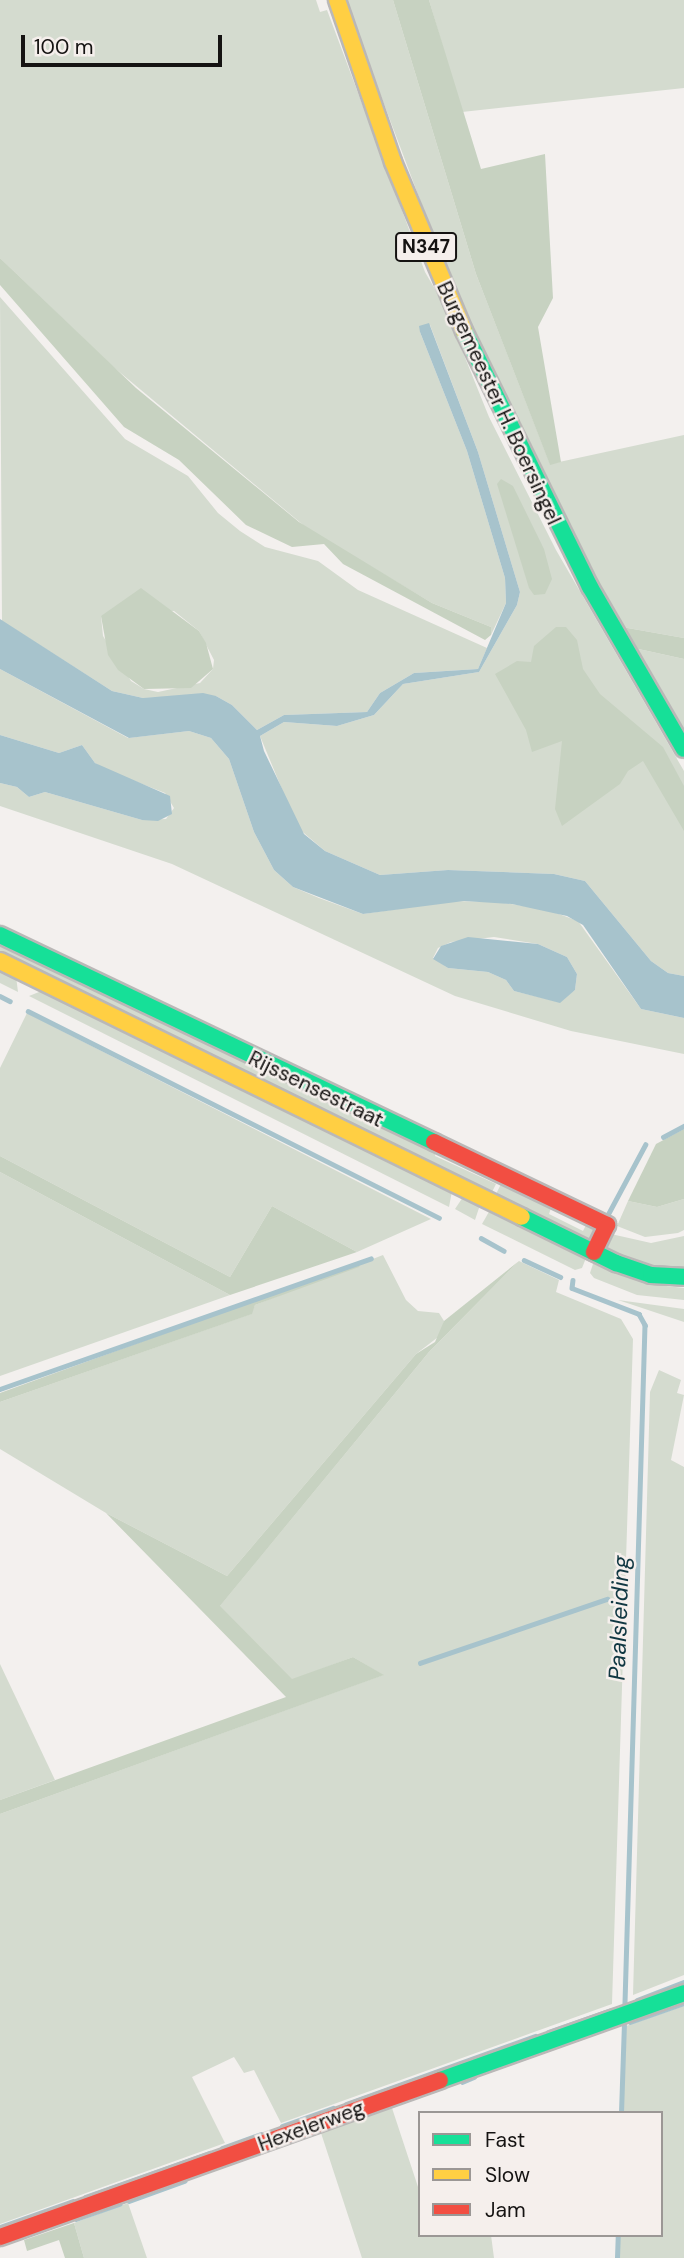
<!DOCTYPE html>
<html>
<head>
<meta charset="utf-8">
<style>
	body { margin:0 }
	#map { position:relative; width:684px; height:2258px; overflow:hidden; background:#f3f0ee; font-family:"DM Sans",sans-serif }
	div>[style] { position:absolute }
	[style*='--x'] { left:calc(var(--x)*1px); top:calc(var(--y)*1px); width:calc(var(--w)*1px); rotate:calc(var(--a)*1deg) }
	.green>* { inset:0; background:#d4dbcf }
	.forest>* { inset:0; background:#c7d2c1 }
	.water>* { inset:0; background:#a7c3cc }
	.stream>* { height:4.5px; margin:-2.25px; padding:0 2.25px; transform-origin:2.25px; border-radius:2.25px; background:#a7c3cc }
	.roads { filter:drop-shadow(2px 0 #bab8b7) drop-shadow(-2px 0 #bab8b7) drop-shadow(0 2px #bab8b7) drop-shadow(0 -2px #bab8b7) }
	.fast>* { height:16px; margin:-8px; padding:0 8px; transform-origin:8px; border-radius:8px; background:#16e098 }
	.slow>* { height:16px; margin:-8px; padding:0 8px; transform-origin:8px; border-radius:8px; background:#ffcf43 }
	.jam>* { height:16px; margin:-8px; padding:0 8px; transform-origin:8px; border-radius:8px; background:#f24e42 }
	span { translate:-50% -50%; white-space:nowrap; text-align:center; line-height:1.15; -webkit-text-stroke:5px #f5efec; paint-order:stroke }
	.shield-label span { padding:2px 5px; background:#f5efec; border:2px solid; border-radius:5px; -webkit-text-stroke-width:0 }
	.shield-label { font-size:19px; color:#151312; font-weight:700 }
	.street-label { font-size:21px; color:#151312 }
	.water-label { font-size:23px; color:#103742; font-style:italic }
	.legend { position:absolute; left:418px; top:2111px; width:245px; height:126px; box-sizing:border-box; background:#f5efec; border:2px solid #9b9795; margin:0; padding:9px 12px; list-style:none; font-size:21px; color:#151312 }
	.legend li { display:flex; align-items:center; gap:14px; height:35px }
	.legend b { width:35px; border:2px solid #9b9795 }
	.scale { position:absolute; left:21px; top:35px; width:201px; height:32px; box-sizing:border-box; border:4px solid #151312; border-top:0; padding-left:9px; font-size:21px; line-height:24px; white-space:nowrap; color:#151312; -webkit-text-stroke:5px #f5efec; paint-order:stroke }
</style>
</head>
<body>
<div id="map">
	<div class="green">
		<div style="clip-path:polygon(0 0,316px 0,320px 12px,327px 10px,425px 272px,443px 303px,489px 417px,556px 550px,684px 771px,684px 976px,668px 973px,651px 961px,585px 881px,554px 874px,448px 870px,380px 875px,325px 851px,298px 828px,260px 736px,284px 722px,337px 726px,374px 715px,403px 684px,479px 672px,517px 605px,520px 592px,478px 452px,430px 325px,420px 332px,467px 451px,505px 578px,506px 603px,491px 635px,491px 627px,432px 603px,308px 529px,111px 365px,0 258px)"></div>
		<div style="clip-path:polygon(345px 0,393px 0,476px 274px,550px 464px,684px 435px,684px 638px,622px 627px,574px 541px,455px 293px)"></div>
		<div style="clip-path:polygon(429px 0,684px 0,684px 88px,462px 112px)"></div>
		<div style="clip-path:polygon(evenodd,0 297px,125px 439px,188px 476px,218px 513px,240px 531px,265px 547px,318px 561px,358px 590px,487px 648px,478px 669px,414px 673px,380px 693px,367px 712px,284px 715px,257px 730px,232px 705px,216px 696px,143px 698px,112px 691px,2px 621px,0 297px,174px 611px,199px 631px,214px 660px,213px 669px,200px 683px,158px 692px,144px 689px,131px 681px,103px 636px,101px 616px,174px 611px)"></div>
		<div style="clip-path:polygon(634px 648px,684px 659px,684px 733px)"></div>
		<div style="clip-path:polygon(evenodd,0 669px,128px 738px,189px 731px,211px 738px,229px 759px,254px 832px,274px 870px,293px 887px,319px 898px,363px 914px,452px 901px,498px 902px,548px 910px,578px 921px,641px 1009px,684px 1018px,684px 1054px,571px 1031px,455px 996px,172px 864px,0 806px,0 783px,17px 787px,29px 797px,45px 792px,142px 820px,166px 819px,174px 808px,165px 793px,109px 771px,95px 763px,82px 745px,59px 753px,0 735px,0 669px,494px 937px,538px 944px,567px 957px,577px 974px,575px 990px,559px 1002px,514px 991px,506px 980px,488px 972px,448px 968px,433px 958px,438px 948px,451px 942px,494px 937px)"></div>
		<div style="clip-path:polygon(0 941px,436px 1151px,435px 1156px,496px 1184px,491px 1194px,0 953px)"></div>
		<div style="clip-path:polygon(0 968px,16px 976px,18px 992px,0 983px)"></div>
		<div style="clip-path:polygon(44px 990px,452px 1191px,449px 1207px,29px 996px)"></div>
		<div style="clip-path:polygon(27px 1013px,431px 1219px,357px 1252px,272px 1206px,230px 1277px,0 1156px,0 1068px)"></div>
		<div style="clip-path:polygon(0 1172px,230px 1295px,0 1376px)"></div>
		<div style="clip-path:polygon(501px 1184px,551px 1208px,549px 1214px,583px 1231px,587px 1223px,593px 1227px,593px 1237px,585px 1239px,495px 1196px)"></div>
		<div style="clip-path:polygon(463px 1197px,480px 1205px,475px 1220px,455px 1209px)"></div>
		<div style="clip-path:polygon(684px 1199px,684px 1230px,678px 1233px,645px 1237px,617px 1226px,628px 1201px,657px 1207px)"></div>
		<div style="clip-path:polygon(490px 1210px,586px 1258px,582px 1268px,575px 1270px,482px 1224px)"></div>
		<div style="clip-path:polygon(611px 1234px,651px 1243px,684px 1236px,684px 1268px,653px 1266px,606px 1250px)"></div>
		<div style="clip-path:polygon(383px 1255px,406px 1300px,418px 1311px,439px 1313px,444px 1321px,442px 1334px,416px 1354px,227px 1576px,106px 1513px,0 1449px,0 1402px,251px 1314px,255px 1305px)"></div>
		<div style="clip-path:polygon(519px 1261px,559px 1280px,556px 1292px,621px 1319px,633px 1339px,612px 2004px,281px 2123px,254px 2070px,244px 2073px,234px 2057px,192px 2077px,225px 2143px,0 2224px,0 1814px,383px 1675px,353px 1657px,292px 1680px,219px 1607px,429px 1352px)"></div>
		<div style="clip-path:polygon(594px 1261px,649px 1284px,684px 1288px,684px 1300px,637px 1295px,594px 1278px,590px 1273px)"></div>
		<div style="clip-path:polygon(618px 1300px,684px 1309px,684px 1322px)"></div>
		<div style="clip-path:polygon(659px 1370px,681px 1380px,677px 1393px,684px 1395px,671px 1460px,684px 1467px,684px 1975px,633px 1995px,650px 1392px)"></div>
		<div style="clip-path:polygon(0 1664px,55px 1780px,0 1800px)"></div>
		<div style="clip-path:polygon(684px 2006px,684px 2258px,619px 2258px,620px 2235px,661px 2235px,661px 2113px,623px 2113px,626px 2026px)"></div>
		<div style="clip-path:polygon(392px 2108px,420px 2193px,420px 2235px,491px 2235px,494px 2258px,362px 2258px,321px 2133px)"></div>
		<div style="clip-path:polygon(128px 2203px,147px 2258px,84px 2258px,74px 2223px)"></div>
	</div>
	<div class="forest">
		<div style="clip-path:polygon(393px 0,429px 0,481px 169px,545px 154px,553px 298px,538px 327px,561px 462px,550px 465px,476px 274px)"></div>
		<div style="clip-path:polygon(0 258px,136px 388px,299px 522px,432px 603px,491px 627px,491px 635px,485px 640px,343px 564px,324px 544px,292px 547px,246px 525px,179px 460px,124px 427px,0 285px)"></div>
		<div style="clip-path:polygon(501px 479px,513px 486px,544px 549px,552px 579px,545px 594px,534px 595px,529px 588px,497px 484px)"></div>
		<div style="clip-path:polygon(141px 588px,199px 631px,206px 643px,213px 669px,191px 688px,144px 689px,118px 670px,108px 655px,101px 616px)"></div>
		<div style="clip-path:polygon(556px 627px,566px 627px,577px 640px,583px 669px,600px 694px,663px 747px,684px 786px,684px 831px,643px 761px,628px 771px,620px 784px,562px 826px,555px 809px,562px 741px,532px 752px,526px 730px,495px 674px,517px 661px,531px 662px,534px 646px)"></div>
		<div style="clip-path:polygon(622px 627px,684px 638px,684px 659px,634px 648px)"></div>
		<div style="clip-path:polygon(684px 1129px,684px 1199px,657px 1207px,628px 1201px,656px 1144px)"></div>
		<div style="clip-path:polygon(0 1156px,230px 1277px,272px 1206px,357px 1252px,230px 1295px,0 1172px)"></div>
		<div style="clip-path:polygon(519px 1261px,429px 1352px,220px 1606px,292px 1679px,353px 1657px,384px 1675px,0 1814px,0 1800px,286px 1697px,106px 1513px,227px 1576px,416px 1354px,435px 1342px,444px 1321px)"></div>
		<div style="clip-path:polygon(362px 1262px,359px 1267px,255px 1305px,252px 1314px,0 1402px,0 1393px)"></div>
		<div style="clip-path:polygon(74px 2223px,84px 2258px,65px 2258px,59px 2240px,27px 2251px,24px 2240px)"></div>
	</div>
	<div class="water">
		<div style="clip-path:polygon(429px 323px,478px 452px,520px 592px,517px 605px,479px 672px,403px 684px,374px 715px,337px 726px,284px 722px,260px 736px,264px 751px,304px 834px,325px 851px,380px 875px,448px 870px,554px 874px,585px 881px,651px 961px,668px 973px,684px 976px,684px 1018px,641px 1009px,583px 925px,567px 916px,512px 904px,464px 901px,363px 914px,293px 887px,274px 870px,254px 832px,229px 759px,211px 738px,189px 731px,129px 738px,0 669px,0 619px,112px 691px,143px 698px,203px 693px,216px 696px,232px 705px,257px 730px,284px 715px,367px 712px,380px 693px,414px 673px,478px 669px,506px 603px,505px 578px,467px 451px,420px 332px,419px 326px)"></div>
		<div style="clip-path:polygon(0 735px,59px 753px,82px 745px,95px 763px,170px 796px,172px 814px,158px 821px,142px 820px,45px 792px,29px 797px,17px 787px,0 783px)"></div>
		<div style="clip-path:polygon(468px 937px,538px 944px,567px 957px,577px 974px,575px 990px,560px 1003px,514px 991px,506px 980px,488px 972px,448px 968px,433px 959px,441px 946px)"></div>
	</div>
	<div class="stream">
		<div style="--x:0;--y:996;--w:11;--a:27"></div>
		<div style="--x:28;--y:1011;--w:460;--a:26.7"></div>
		<div style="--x:663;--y:1137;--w:24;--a:-28"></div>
		<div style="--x:607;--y:1216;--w:81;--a:-61.8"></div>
		<div style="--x:481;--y:1238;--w:26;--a:29"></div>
		<div style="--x:524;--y:1260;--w:40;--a:25"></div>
		<div style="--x:573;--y:1280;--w:8;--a:97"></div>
		<div style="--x:572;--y:1288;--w:72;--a:21.2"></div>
		<div style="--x:639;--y:1314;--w:13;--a:61"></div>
		<div style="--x:645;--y:1325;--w:679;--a:91.69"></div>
		<div style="--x:0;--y:1389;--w:393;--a:-19.4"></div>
		<div style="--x:420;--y:1663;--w:198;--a:-18.9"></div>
		<div style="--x:637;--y:2000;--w:50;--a:-21"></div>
		<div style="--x:630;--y:2022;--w:57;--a:-19.4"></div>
		<div style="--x:548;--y:2032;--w:67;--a:-19.2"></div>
		<div style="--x:462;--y:2082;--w:13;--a:-23"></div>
		<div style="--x:346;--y:2104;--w:201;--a:-19.8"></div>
		<div style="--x:621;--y:2113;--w:90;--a:-88.1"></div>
		<div style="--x:282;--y:2126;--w:54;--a:-19.4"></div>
		<div style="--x:222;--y:2148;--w:41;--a:-19.7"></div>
		<div style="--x:85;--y:2197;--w:132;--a:-19.5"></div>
		<div style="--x:129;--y:2201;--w:59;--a:-20"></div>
		<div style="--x:76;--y:2219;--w:46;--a:-19.2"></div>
		<div style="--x:0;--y:2227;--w:77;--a:-19.6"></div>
		<div style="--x:617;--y:2258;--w:23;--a:-88"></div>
	</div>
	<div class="roads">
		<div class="fast">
			<div style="--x:464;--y:331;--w:285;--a:63.8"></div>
			<div style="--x:590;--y:587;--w:187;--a:59.9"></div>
			<div style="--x:0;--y:935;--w:481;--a:25.5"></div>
			<div style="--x:522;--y:1217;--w:105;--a:26.1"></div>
			<div style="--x:616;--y:1263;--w:37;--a:19"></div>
			<div style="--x:651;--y:1275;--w:33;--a:3"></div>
			<div style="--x:440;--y:2080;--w:259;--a:-19.6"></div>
		</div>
		<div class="slow">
			<div style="--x:337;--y:0;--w:171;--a:70.9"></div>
			<div style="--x:393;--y:162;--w:183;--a:67.2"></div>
			<div style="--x:0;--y:961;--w:581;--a:26.12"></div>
		</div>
		<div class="jam">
			<div style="--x:434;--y:1142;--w:192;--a:25.6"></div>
			<div style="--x:607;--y:1225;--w:30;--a:116"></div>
			<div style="--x:0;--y:2237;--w:467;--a:-19.6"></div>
		</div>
	</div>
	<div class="shield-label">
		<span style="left:426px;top:247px">N347</span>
	</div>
	<div class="street-label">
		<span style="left:499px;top:403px;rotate:65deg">Burgemeester H. Boersingel</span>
		<span style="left:316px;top:1089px;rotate:26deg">Rijssensestraat</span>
		<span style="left:311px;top:2126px;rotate:-20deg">Hexelerweg</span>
	</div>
	<div class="water-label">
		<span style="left:619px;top:1618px;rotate:-88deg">Paalsleiding</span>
	</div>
	<ul class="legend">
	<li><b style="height:9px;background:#16e098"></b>Fast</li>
	<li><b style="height:9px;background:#ffcf43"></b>Slow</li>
	<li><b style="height:9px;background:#f24e42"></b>Jam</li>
	</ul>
	<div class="scale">100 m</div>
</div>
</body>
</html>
